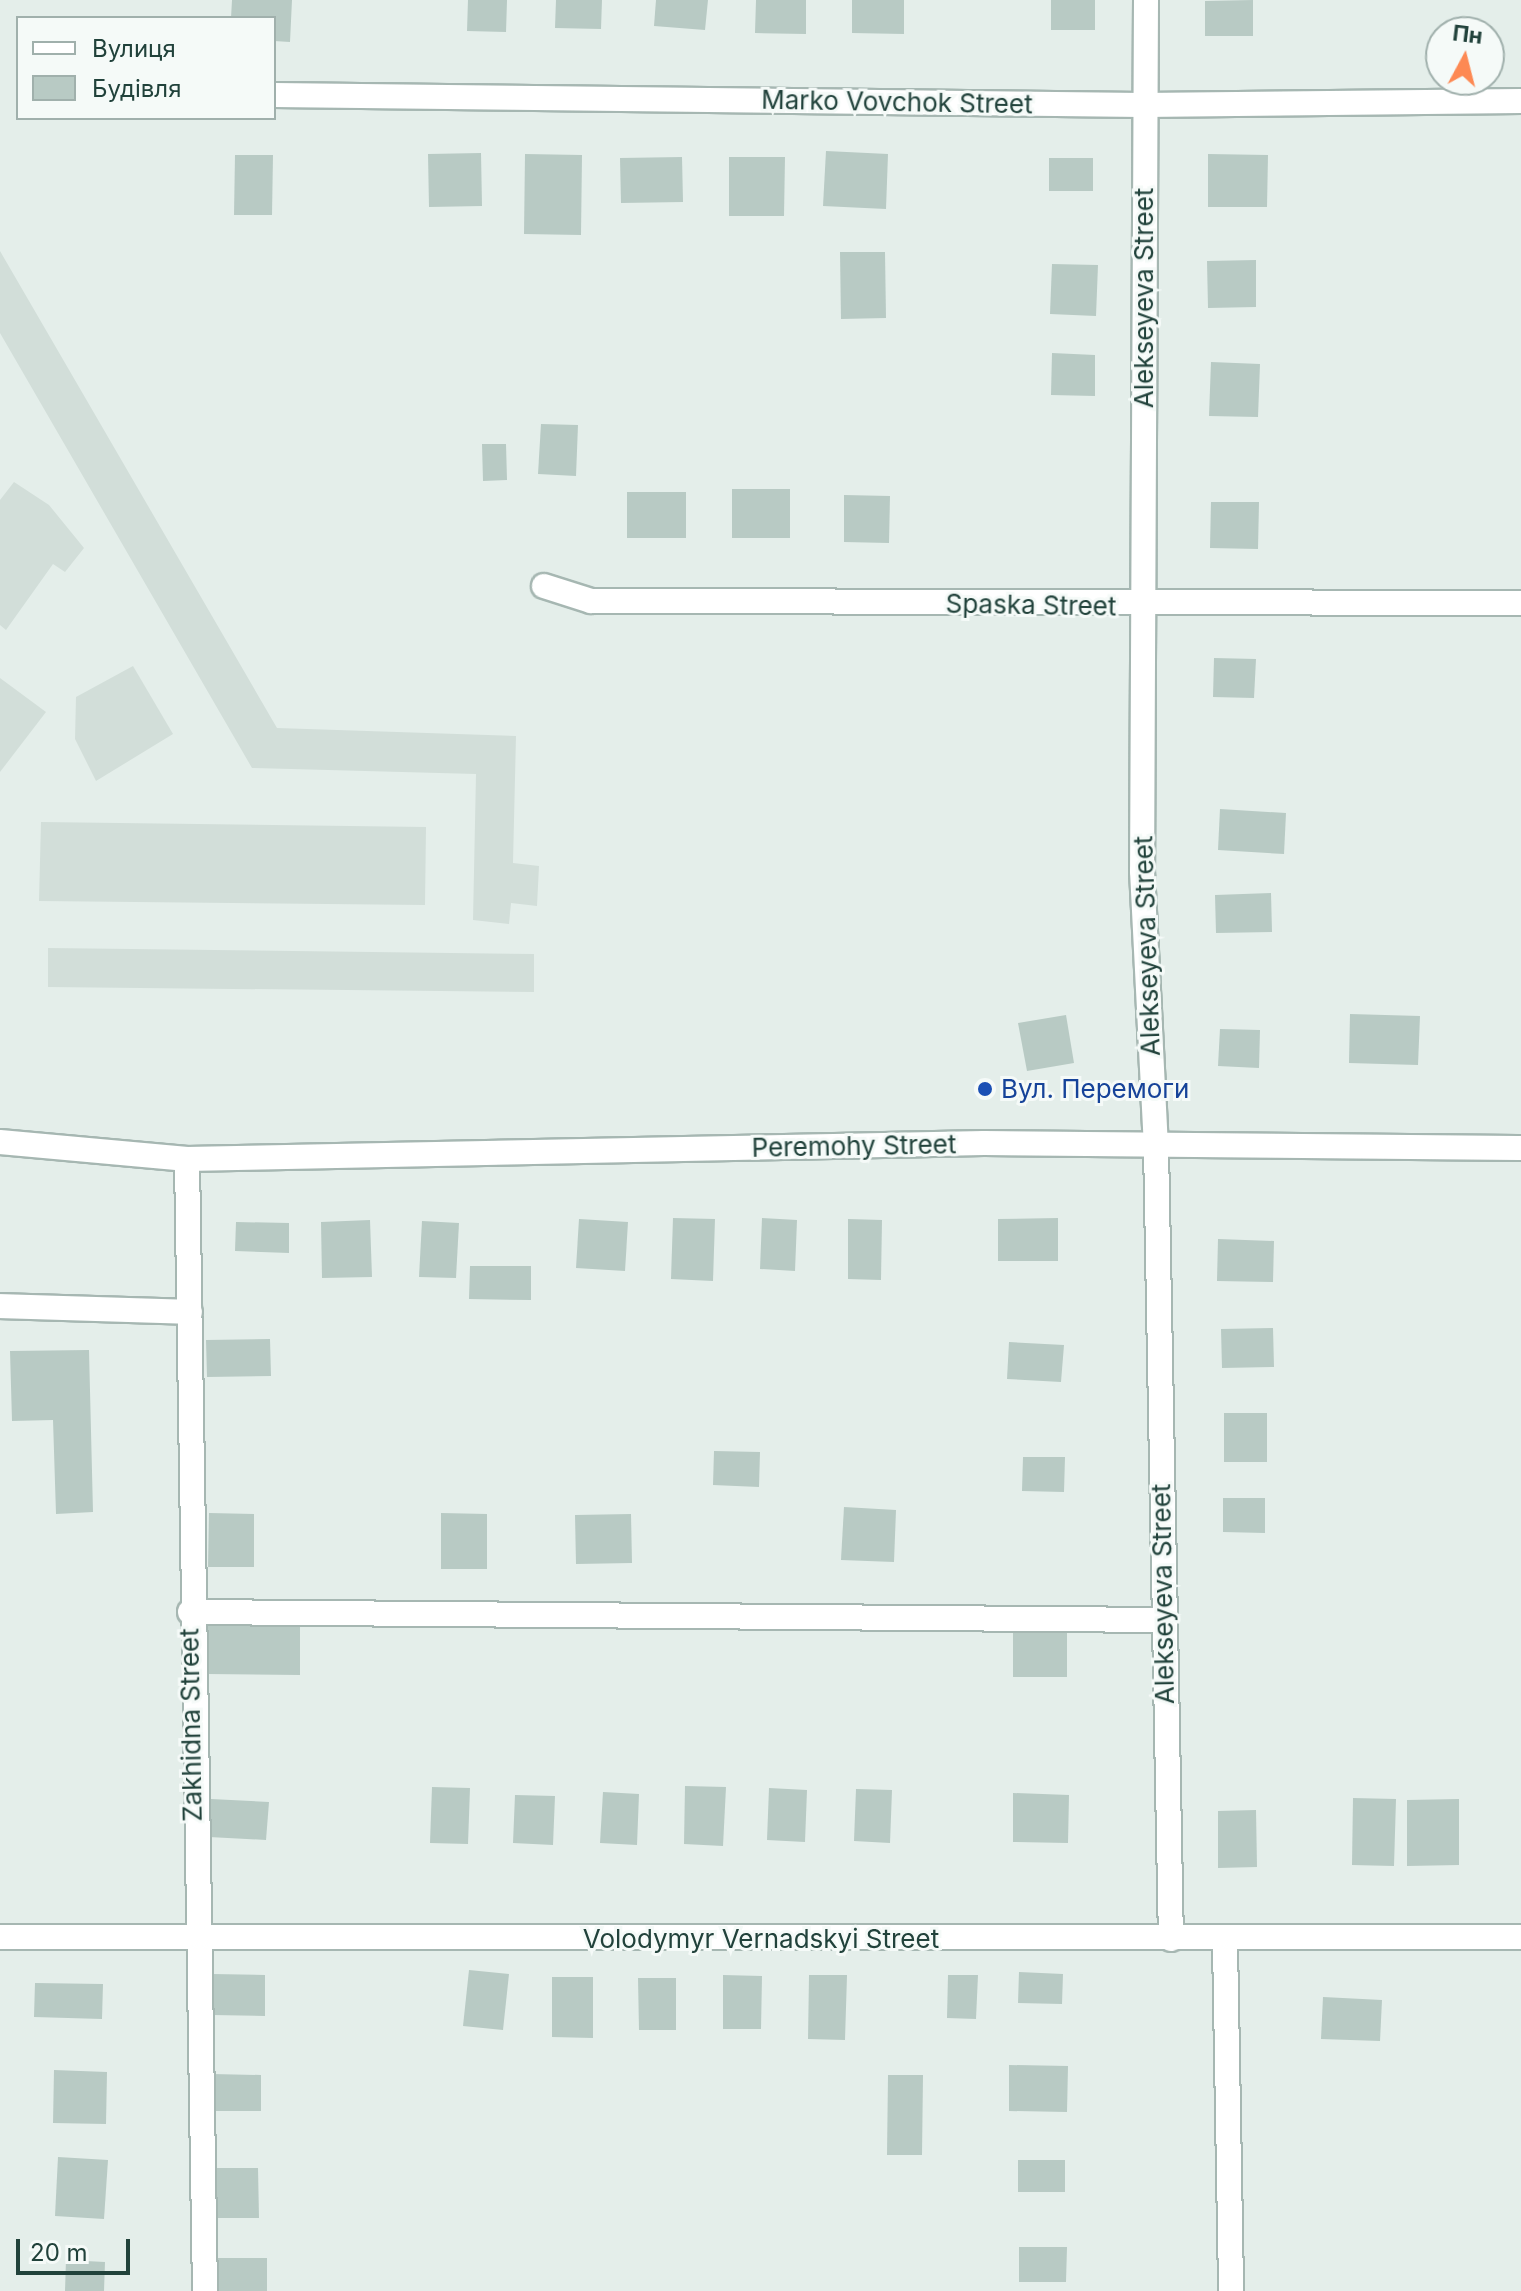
<!DOCTYPE html>
<html>
<head>
<meta charset="utf-8">
<style>
	body { margin:0 }
	#map { position:relative; width:1521px; height:2291px; overflow:hidden; background:#e4eeea; font-family:Inter,sans-serif }
	div>[style] { position:absolute }
	[style*='--x'] { left:calc(var(--x)*1px); top:calc(var(--y)*1px); width:calc(var(--w)*1px); rotate:calc(var(--a)*1deg) }
	.built>* { inset:0; background:#d2ded9 }
	.building>* { inset:0; background:#b8cac4 }
	.roads { filter:drop-shadow(2px 0 #a6b7b2) drop-shadow(-2px 0 #a6b7b2) drop-shadow(0 2px #a6b7b2) drop-shadow(0 -2px #a6b7b2) }
	.street>* { height:24px; margin:-12px; padding:0 12px; transform-origin:12px; border-radius:12px; background:#fff }
	.secondary>* { height:24px; margin:-12px; padding:0 12px; transform-origin:12px; border-radius:12px; background:#fff }
	.dots>* { width:22px; height:22px; translate:-50% -50%; box-sizing:border-box; border:4px solid #f5faf8; border-radius:50% }
	span { translate:-50% -50%; white-space:nowrap; text-align:center; line-height:1.15; -webkit-text-stroke:6px #f5faf8; paint-order:stroke }
	.street-label { font-size:26px; color:#21423b }
	.transit-label { font-size:26px; color:#164399 }
	.left { translate:0 -50%; text-align:left }
	.legend { position:absolute; left:16px; top:16px; width:260px; height:104px; box-sizing:border-box; background:#f5faf8; border:2px solid #a0b0ac; margin:0; padding:10px 14px; list-style:none; font-size:24px; color:#21423b }
	.legend li { display:flex; align-items:center; gap:16px; height:40px }
	.legend b { width:40px; border:2px solid #a0b0ac }
	.north { position:absolute; left:1425px; top:16px; width:80px; height:80px; box-sizing:border-box; background:#f5faf8; border:2px solid #a0b0ac; border-radius:50%; rotate:7deg; font-size:22px; font-weight:700; line-height:32px; text-align:center; color:#21423b }
	.north::after { content:''; display:block; margin:auto; width:28px; height:36px; background:#fd8953; clip-path:polygon(50% 0,100% 100%,50% 72%,0 100%) }
	.scale { position:absolute; left:16px; top:2239px; width:114px; height:36px; box-sizing:border-box; border:4px solid #21423b; border-top:0; padding-left:10px; font-size:24px; line-height:28px; white-space:nowrap; color:#21423b; -webkit-text-stroke:6px #f5faf8; paint-order:stroke }
</style>
</head>
<body>
<div id="map">
	<div class="built">
		<div style="clip-path:polygon(0 251px,277px 728px,516px 736px,513px 863px,539px 866px,537px 906px,511px 903px,509px 924px,473px 920px,476px 774px,252px 768px,0 333px)"></div>
		<div style="clip-path:polygon(14px 482px,49px 505px,84px 548px,65px 572px,53px 564px,6px 630px,0 625px,0 500px)"></div>
		<div style="clip-path:polygon(133px 666px,173px 734px,96px 781px,75px 739px,76px 697px)"></div>
		<div style="clip-path:polygon(0 678px,46px 712px,0 772px)"></div>
		<div style="clip-path:polygon(41px 822px,426px 827px,425px 905px,39px 901px)"></div>
		<div style="clip-path:polygon(48px 948px,534px 954px,534px 992px,48px 987px)"></div>
	</div>
	<div class="building">
		<div style="clip-path:polygon(232px 0,292px 0,290px 42px,274px 41px,274px 18px,231px 18px)"></div>
		<div style="clip-path:polygon(468px 0,507px 0,506px 32px,467px 31px)"></div>
		<div style="clip-path:polygon(556px 0,602px 0,601px 29px,555px 28px)"></div>
		<div style="clip-path:polygon(656px 0,708px 0,705px 30px,654px 26px)"></div>
		<div style="clip-path:polygon(756px 0,806px 0,806px 34px,755px 33px)"></div>
		<div style="clip-path:polygon(852px 0,904px 0,904px 34px,852px 33px)"></div>
		<div style="clip-path:polygon(1051px 0,1095px 0,1095px 30px,1051px 30px)"></div>
		<div style="clip-path:polygon(1253px 0,1253px 36px,1205px 36px,1205px 1px)"></div>
		<div style="clip-path:polygon(826px 151px,888px 154px,886px 209px,823px 206px)"></div>
		<div style="clip-path:polygon(481px 153px,482px 206px,429px 207px,428px 154px)"></div>
		<div style="clip-path:polygon(525px 154px,582px 155px,581px 235px,524px 234px)"></div>
		<div style="clip-path:polygon(1208px 154px,1268px 155px,1267px 207px,1208px 207px)"></div>
		<div style="clip-path:polygon(235px 155px,273px 155px,272px 215px,234px 215px)"></div>
		<div style="clip-path:polygon(682px 157px,683px 202px,621px 203px,620px 158px)"></div>
		<div style="clip-path:polygon(729px 157px,785px 157px,784px 216px,729px 216px)"></div>
		<div style="clip-path:polygon(1049px 158px,1093px 158px,1093px 191px,1049px 191px)"></div>
		<div style="clip-path:polygon(840px 252px,885px 252px,886px 318px,841px 319px)"></div>
		<div style="clip-path:polygon(1256px 260px,1256px 307px,1208px 308px,1207px 261px)"></div>
		<div style="clip-path:polygon(1052px 264px,1098px 265px,1096px 316px,1050px 314px)"></div>
		<div style="clip-path:polygon(1052px 353px,1095px 355px,1095px 396px,1051px 395px)"></div>
		<div style="clip-path:polygon(1211px 362px,1260px 364px,1258px 417px,1209px 416px)"></div>
		<div style="clip-path:polygon(541px 424px,578px 425px,576px 476px,538px 474px)"></div>
		<div style="clip-path:polygon(482px 444px,506px 444px,507px 480px,483px 481px)"></div>
		<div style="clip-path:polygon(732px 489px,790px 489px,790px 538px,732px 538px)"></div>
		<div style="clip-path:polygon(627px 492px,686px 492px,686px 538px,627px 538px)"></div>
		<div style="clip-path:polygon(844px 495px,890px 496px,889px 543px,844px 542px)"></div>
		<div style="clip-path:polygon(1211px 502px,1259px 502px,1258px 549px,1210px 548px)"></div>
		<div style="clip-path:polygon(1214px 658px,1256px 659px,1254px 698px,1213px 697px)"></div>
		<div style="clip-path:polygon(1220px 809px,1286px 813px,1284px 854px,1218px 850px)"></div>
		<div style="clip-path:polygon(1271px 893px,1272px 932px,1216px 933px,1215px 895px)"></div>
		<div style="clip-path:polygon(1350px 1014px,1420px 1016px,1418px 1065px,1349px 1063px)"></div>
		<div style="clip-path:polygon(1066px 1015px,1074px 1063px,1027px 1071px,1018px 1023px)"></div>
		<div style="clip-path:polygon(1220px 1029px,1260px 1030px,1259px 1068px,1218px 1066px)"></div>
		<div style="clip-path:polygon(673px 1218px,715px 1219px,713px 1281px,671px 1279px)"></div>
		<div style="clip-path:polygon(762px 1218px,797px 1220px,795px 1271px,760px 1269px)"></div>
		<div style="clip-path:polygon(1058px 1218px,1058px 1261px,998px 1261px,998px 1219px)"></div>
		<div style="clip-path:polygon(579px 1219px,628px 1222px,625px 1271px,576px 1268px)"></div>
		<div style="clip-path:polygon(848px 1219px,882px 1220px,881px 1280px,848px 1279px)"></div>
		<div style="clip-path:polygon(370px 1220px,372px 1277px,322px 1278px,321px 1222px)"></div>
		<div style="clip-path:polygon(422px 1221px,459px 1223px,456px 1278px,419px 1277px)"></div>
		<div style="clip-path:polygon(236px 1222px,289px 1223px,289px 1253px,235px 1251px)"></div>
		<div style="clip-path:polygon(1218px 1239px,1274px 1241px,1273px 1282px,1217px 1281px)"></div>
		<div style="clip-path:polygon(470px 1266px,531px 1266px,531px 1300px,469px 1299px)"></div>
		<div style="clip-path:polygon(1273px 1328px,1274px 1367px,1222px 1368px,1221px 1329px)"></div>
		<div style="clip-path:polygon(270px 1339px,271px 1376px,207px 1377px,206px 1340px)"></div>
		<div style="clip-path:polygon(1009px 1342px,1064px 1345px,1061px 1382px,1007px 1379px)"></div>
		<div style="clip-path:polygon(89px 1350px,93px 1512px,56px 1514px,53px 1420px,12px 1421px,10px 1351px)"></div>
		<div style="clip-path:polygon(1224px 1413px,1267px 1413px,1267px 1462px,1224px 1462px)"></div>
		<div style="clip-path:polygon(714px 1451px,760px 1452px,759px 1487px,713px 1485px)"></div>
		<div style="clip-path:polygon(1023px 1457px,1065px 1457px,1064px 1492px,1022px 1491px)"></div>
		<div style="clip-path:polygon(1223px 1498px,1265px 1498px,1265px 1533px,1223px 1532px)"></div>
		<div style="clip-path:polygon(844px 1507px,896px 1510px,894px 1562px,841px 1560px)"></div>
		<div style="clip-path:polygon(209px 1513px,254px 1514px,254px 1567px,208px 1567px)"></div>
		<div style="clip-path:polygon(441px 1513px,487px 1514px,487px 1569px,441px 1569px)"></div>
		<div style="clip-path:polygon(631px 1514px,632px 1563px,576px 1564px,575px 1515px)"></div>
		<div style="clip-path:polygon(207px 1618px,300px 1619px,300px 1675px,207px 1674px)"></div>
		<div style="clip-path:polygon(1013px 1631px,1067px 1631px,1067px 1677px,1013px 1677px)"></div>
		<div style="clip-path:polygon(685px 1786px,726px 1787px,723px 1846px,684px 1844px)"></div>
		<div style="clip-path:polygon(432px 1787px,470px 1788px,468px 1844px,430px 1843px)"></div>
		<div style="clip-path:polygon(769px 1788px,807px 1790px,805px 1842px,767px 1840px)"></div>
		<div style="clip-path:polygon(856px 1789px,892px 1790px,890px 1843px,854px 1841px)"></div>
		<div style="clip-path:polygon(603px 1792px,639px 1794px,637px 1845px,600px 1843px)"></div>
		<div style="clip-path:polygon(1013px 1793px,1069px 1795px,1068px 1843px,1013px 1842px)"></div>
		<div style="clip-path:polygon(515px 1795px,555px 1796px,553px 1845px,513px 1843px)"></div>
		<div style="clip-path:polygon(1353px 1798px,1396px 1799px,1394px 1866px,1352px 1865px)"></div>
		<div style="clip-path:polygon(211px 1799px,269px 1802px,266px 1840px,209px 1837px)"></div>
		<div style="clip-path:polygon(1459px 1799px,1459px 1865px,1407px 1866px,1407px 1800px)"></div>
		<div style="clip-path:polygon(1256px 1810px,1257px 1867px,1218px 1868px,1218px 1811px)"></div>
		<div style="clip-path:polygon(469px 1970px,509px 1974px,503px 2030px,463px 2026px)"></div>
		<div style="clip-path:polygon(1019px 1972px,1063px 1974px,1062px 2004px,1018px 2003px)"></div>
		<div style="clip-path:polygon(212px 1974px,265px 1975px,265px 2016px,212px 2015px)"></div>
		<div style="clip-path:polygon(723px 1975px,762px 1976px,761px 2029px,723px 2029px)"></div>
		<div style="clip-path:polygon(809px 1975px,847px 1975px,845px 2040px,808px 2039px)"></div>
		<div style="clip-path:polygon(948px 1975px,978px 1975px,976px 2019px,947px 2018px)"></div>
		<div style="clip-path:polygon(552px 1977px,593px 1977px,593px 2038px,552px 2037px)"></div>
		<div style="clip-path:polygon(638px 1978px,676px 1978px,676px 2030px,639px 2030px)"></div>
		<div style="clip-path:polygon(35px 1983px,103px 1984px,102px 2019px,34px 2017px)"></div>
		<div style="clip-path:polygon(1323px 1997px,1382px 2000px,1380px 2041px,1321px 2039px)"></div>
		<div style="clip-path:polygon(1009px 2065px,1068px 2066px,1067px 2112px,1009px 2111px)"></div>
		<div style="clip-path:polygon(54px 2070px,107px 2072px,106px 2124px,53px 2123px)"></div>
		<div style="clip-path:polygon(212px 2074px,261px 2075px,261px 2111px,212px 2111px)"></div>
		<div style="clip-path:polygon(888px 2075px,923px 2075px,922px 2155px,887px 2155px)"></div>
		<div style="clip-path:polygon(58px 2157px,108px 2160px,104px 2219px,55px 2216px)"></div>
		<div style="clip-path:polygon(1018px 2160px,1065px 2160px,1065px 2192px,1018px 2192px)"></div>
		<div style="clip-path:polygon(212px 2168px,258px 2168px,259px 2218px,212px 2218px)"></div>
		<div style="clip-path:polygon(1019px 2247px,1067px 2247px,1066px 2282px,1019px 2282px)"></div>
		<div style="clip-path:polygon(214px 2258px,267px 2258px,267px 2291px,214px 2291px)"></div>
		<div style="clip-path:polygon(66px 2260px,105px 2262px,104px 2291px,65px 2291px)"></div>
	</div>
	<div class="roads">
		<div class="street">
			<div style="--x:1146;--y:0;--w:871;--a:90.26"></div>
			<div style="--x:1142;--y:871;--w:275;--a:87.1"></div>
			<div style="--x:1156;--y:1146;--w:793;--a:88.92"></div>
			<div style="--x:274;--y:95;--w:869;--a:0.66"></div>
			<div style="--x:1143;--y:105;--w:378;--a:-0.6"></div>
			<div style="--x:544;--y:586;--w:49;--a:17.7"></div>
			<div style="--x:591;--y:601;--w:930;--a:0.12"></div>
			<div style="--x:187;--y:1159;--w:1132;--a:89.09"></div>
			<div style="--x:0;--y:1306;--w:190;--a:1.8"></div>
			<div style="--x:190;--y:1612;--w:972;--a:0.47"></div>
			<div style="--x:0;--y:1937;--w:1521;--a:0"></div>
			<div style="--x:1225;--y:1942;--w:349;--a:89"></div>
		</div>
		<div class="secondary">
			<div style="--x:0;--y:1142;--w:188;--a:5.2"></div>
			<div style="--x:187;--y:1159;--w:797;--a:-1.15"></div>
			<div style="--x:984;--y:1143;--w:537;--a:0.53"></div>
		</div>
	</div>
	<div class="dots">
		<div style="left:985px;top:1089px;background:#1a4fb4"></div>
	</div>
	<div class="street-label">
		<span style="left:897px;top:102px;rotate:1deg">Marko Vovchok Street</span>
		<span style="left:1144px;top:298px;rotate:-90deg">Alekseyeva Street</span>
		<span style="left:1031px;top:605px;rotate:1deg">Spaska Street</span>
		<span style="left:1147px;top:946px;rotate:-92deg">Alekseyeva Street</span>
		<span style="left:854px;top:1146px;rotate:-1deg">Peremohy Street</span>
		<span style="left:1163px;top:1594px;rotate:-91deg">Alekseyeva Street</span>
		<span style="left:191px;top:1725px;rotate:-91deg">Zakhidna Street</span>
		<span style="left:761px;top:1939px">Volodymyr Vernadskyi Street</span>
	</div>
	<div class="transit-label">
		<span class="left" style="left:1001px;top:1089px">Вул. Перемоги</span>
	</div>
	<ul class="legend">
	<li><b style="height:10px;background:#fff"></b>Вулиця</li>
	<li><b style="height:22px;background:#b8cac4"></b>Будівля</li>
	</ul>
	<div class="north">Пн</div>
	<div class="scale">20 m</div>
</div>
</body>
</html>
